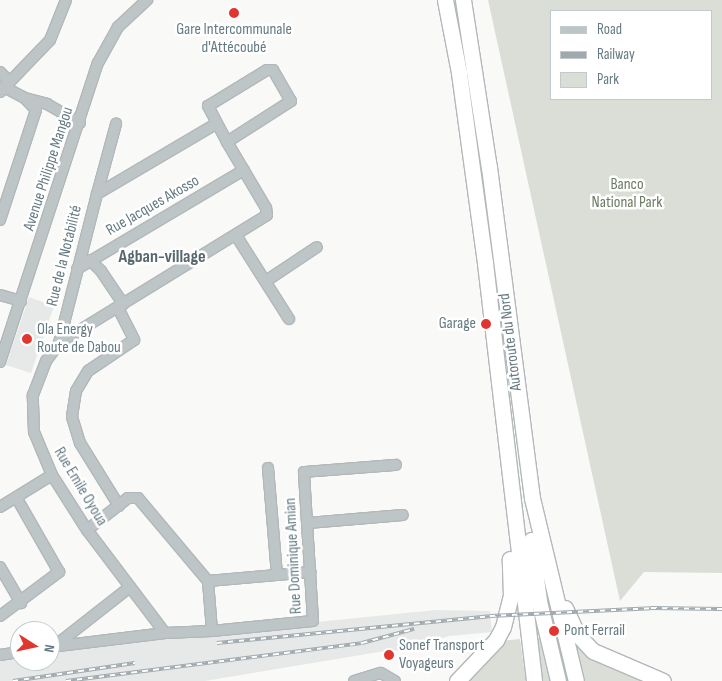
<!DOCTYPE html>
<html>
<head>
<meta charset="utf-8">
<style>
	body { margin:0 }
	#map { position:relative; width:722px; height:681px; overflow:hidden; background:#f9f9f7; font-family:"Sofia Sans Condensed",sans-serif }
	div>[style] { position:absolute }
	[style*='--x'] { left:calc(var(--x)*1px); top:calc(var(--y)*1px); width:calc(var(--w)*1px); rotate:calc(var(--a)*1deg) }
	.built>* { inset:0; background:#e7e9e8 }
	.green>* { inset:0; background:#dbded6 }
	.roads { filter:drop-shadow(1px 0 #b2b8ba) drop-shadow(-1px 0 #b2b8ba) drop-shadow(0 1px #b2b8ba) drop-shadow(0 -1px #b2b8ba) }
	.minor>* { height:10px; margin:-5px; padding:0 5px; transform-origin:5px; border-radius:5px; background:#bec5c7 }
	.highway>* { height:15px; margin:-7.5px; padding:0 7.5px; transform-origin:7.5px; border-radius:7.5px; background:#fff }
	.rail>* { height:4px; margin-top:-2px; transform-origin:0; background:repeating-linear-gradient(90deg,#fff 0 5.5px,#a0aaae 0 11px); box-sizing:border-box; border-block:1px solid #a0aaae }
	.dots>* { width:14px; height:14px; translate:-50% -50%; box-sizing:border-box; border:2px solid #fff; border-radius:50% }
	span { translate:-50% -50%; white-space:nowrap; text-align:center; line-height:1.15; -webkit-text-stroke:5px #fff; paint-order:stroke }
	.poi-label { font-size:16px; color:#657a82 }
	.right { translate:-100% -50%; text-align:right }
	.left { translate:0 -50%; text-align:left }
	.street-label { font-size:16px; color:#657a82 }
	.park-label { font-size:16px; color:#6c7a64 }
	.neighbourhood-label { font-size:18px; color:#57676d; font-weight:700 }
	.legend { position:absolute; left:550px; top:10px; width:162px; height:90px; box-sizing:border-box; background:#fff; border:1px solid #c1cacd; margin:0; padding:6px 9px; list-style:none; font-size:15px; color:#657a82 }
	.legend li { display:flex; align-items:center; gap:10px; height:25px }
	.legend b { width:25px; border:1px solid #c1cacd }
	.north { position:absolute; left:10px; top:621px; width:50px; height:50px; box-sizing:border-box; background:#fff; border:1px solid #c1cacd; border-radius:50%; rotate:100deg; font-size:14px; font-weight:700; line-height:20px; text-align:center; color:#657a82 }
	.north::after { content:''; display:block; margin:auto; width:18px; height:22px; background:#e13630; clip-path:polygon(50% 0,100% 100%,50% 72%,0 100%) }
</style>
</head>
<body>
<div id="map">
	<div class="built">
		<div style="clip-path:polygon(29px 297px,54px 306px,31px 373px,6px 365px)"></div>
		<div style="clip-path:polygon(436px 610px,490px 611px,492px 632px,449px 636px,408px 650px,385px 651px,205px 681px,0 681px,0 658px,20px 654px,20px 661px,50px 661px,50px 649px,55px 648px)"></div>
	</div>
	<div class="green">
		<div style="clip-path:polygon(evenodd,488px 0,722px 0,722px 573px,644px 572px,620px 601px,488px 0,551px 11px,711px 11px,711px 99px,551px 99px,551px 11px)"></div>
		<div style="clip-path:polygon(571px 635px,646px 681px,582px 681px)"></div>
		<div style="clip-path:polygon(559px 636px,572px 681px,539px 681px,534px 638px)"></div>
		<div style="clip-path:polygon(520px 639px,526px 681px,463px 681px,500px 641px)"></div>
	</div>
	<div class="roads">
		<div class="minor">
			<div style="--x:267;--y:70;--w:6;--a:0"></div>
			<div style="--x:273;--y:70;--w:36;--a:60"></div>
			<div style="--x:291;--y:101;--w:76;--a:147.4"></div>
			<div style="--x:227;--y:142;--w:41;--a:-117.8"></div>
			<div style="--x:208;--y:106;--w:69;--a:-31.4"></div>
			<div style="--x:0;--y:72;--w:13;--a:45"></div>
			<div style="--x:4;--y:87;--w:24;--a:28"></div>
			<div style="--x:25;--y:98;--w:23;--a:15"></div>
			<div style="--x:47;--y:104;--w:38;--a:30"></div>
			<div style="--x:0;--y:92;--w:72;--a:-46.1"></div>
			<div style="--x:50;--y:40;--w:43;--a:-68.2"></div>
			<div style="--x:97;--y:194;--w:73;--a:-74.8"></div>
			<div style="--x:0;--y:220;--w:116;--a:-71.9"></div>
			<div style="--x:36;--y:110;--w:16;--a:-133"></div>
			<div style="--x:237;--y:237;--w:97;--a:57.6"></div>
			<div style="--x:90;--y:260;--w:16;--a:45"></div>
			<div style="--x:101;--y:271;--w:40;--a:56"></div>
			<div style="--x:77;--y:269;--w:194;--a:-30.7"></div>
			<div style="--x:266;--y:281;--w:61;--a:-33.7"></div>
			<div style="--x:0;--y:295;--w:22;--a:16"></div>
			<div style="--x:118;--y:308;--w:36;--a:63"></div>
			<div style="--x:134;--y:340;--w:55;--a:146"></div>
			<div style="--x:88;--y:371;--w:23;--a:121"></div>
			<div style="--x:76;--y:391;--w:26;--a:99"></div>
			<div style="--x:72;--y:417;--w:27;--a:73"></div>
			<div style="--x:80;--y:443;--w:74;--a:58.2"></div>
			<div style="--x:59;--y:343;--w:154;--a:-75.7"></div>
			<div style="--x:97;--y:194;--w:138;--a:-30.5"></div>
			<div style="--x:0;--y:362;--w:315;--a:-71.9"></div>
			<div style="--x:98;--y:63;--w:41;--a:-60.9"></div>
			<div style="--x:118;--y:27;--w:40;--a:-43"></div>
			<div style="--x:268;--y:468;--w:107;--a:85.2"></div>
			<div style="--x:0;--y:507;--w:61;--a:-31.6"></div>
			<div style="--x:308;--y:523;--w:95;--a:-4.8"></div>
			<div style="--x:87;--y:530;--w:52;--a:-38"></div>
			<div style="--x:128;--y:498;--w:10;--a:0"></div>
			<div style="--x:138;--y:498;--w:109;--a:49.9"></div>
			<div style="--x:208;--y:581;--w:50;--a:85.4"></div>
			<div style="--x:212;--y:631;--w:101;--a:-5.7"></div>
			<div style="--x:313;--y:621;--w:149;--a:-93.5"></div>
			<div style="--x:304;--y:472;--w:92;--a:-4.4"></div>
			<div style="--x:0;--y:567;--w:42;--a:59.7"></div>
			<div style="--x:208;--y:581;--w:103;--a:-5"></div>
			<div style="--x:0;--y:616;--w:74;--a:-36.7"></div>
			<div style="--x:59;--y:572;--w:86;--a:-119.8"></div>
			<div style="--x:165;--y:633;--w:47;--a:-2.4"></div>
			<div style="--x:56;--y:645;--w:94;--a:-38.1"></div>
			<div style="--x:50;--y:647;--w:116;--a:-6.9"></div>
			<div style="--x:165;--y:633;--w:129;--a:-127.1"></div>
			<div style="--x:87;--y:530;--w:65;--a:-122.5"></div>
			<div style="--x:52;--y:475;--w:47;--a:-112.7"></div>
			<div style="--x:34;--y:432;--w:37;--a:-92"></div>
			<div style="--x:33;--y:395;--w:36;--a:-69"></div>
			<div style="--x:46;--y:361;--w:22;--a:-54"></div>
			<div style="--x:59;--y:343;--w:244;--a:-31.6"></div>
			<div style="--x:267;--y:215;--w:7;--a:-98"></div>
			<div style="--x:266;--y:208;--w:77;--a:-120.6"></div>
			<div style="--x:0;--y:655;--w:20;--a:-9"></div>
			<div style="--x:354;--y:681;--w:28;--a:-17"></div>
			<div style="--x:381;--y:673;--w:16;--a:30"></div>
		</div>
		<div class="highway">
			<div style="--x:445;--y:0;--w:74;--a:79.1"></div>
			<div style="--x:459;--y:73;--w:192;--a:82.2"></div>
			<div style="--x:485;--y:263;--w:421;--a:83.3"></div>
			<div style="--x:463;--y:0;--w:169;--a:81.2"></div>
			<div style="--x:489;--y:167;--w:334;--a:82.6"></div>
			<div style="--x:532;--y:498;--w:188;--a:76.5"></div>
			<div style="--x:531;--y:540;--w:62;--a:82.5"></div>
			<div style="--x:539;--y:601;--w:82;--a:76.6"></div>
			<div style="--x:565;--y:608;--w:29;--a:65"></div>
			<div style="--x:577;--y:634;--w:23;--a:47"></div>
			<div style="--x:593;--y:651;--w:76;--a:23.2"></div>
			<div style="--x:457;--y:681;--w:57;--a:-46.4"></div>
			<div style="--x:496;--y:640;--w:15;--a:-62"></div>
			<div style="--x:503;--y:627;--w:32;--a:-76"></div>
			<div style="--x:511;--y:596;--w:37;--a:-92"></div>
		</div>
	</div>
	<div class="rail">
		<div style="--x:217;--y:643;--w:274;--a:-5.6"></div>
		<div style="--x:490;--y:616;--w:161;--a:-2.8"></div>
		<div style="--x:651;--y:608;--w:71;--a:0.8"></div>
		<div style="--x:13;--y:681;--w:123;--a:-8.4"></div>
		<div style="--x:66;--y:681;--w:298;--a:-7.3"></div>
		<div style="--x:362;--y:643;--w:54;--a:-15.1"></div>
	</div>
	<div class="dots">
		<div style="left:234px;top:13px;background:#e13630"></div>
		<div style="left:486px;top:324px;background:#e13630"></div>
		<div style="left:27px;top:339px;background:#e13630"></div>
		<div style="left:554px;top:631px;background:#e13630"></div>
		<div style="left:389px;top:655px;background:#e13630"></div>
	</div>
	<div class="poi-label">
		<span style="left:234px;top:39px">Gare Intercommunale<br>d'Attécoubé</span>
		<span class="right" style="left:476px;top:324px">Garage</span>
		<span class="left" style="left:37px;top:339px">Ola Energy<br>Route de Dabou</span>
		<span class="left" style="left:564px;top:631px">Pont Ferrail</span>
		<span class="left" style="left:399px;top:655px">Sonef Transport<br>Voyageurs</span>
	</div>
	<div class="street-label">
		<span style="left:49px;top:169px;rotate:-72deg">Avenue Philippe Mangou</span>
		<span style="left:153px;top:206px;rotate:-30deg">Rue Jacques Akosso</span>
		<span style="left:65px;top:256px;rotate:-76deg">Rue de la Notabilité</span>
		<span style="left:511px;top:342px;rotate:-97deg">Autoroute du Nord</span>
		<span style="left:80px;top:487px;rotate:59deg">Rue Emile Oyoua</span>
		<span style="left:294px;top:556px;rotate:-93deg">Rue Dominique Amian</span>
	</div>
	<div class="park-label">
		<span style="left:627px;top:194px">Banco<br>National Park</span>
	</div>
	<div class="neighbourhood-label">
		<span style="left:162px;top:257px">Agban-village</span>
	</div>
	<ul class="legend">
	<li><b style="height:6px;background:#bec5c7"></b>Road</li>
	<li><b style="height:6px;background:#a0aaae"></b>Railway</li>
	<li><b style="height:14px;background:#dbded6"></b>Park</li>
	</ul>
	<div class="north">N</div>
</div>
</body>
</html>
